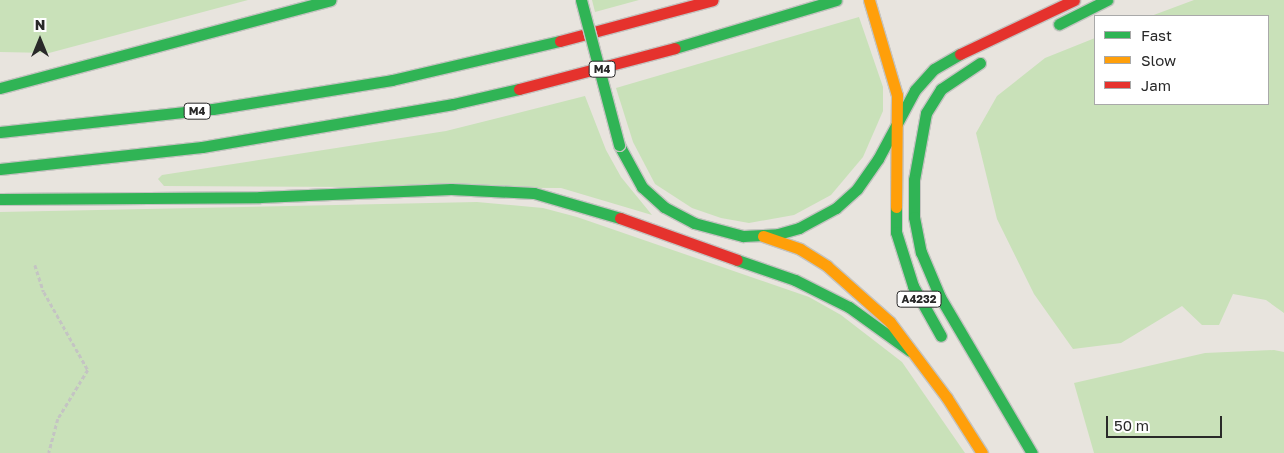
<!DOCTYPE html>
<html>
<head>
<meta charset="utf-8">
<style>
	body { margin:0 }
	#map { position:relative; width:1284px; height:453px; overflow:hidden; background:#e8e4de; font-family:"Golos Text",sans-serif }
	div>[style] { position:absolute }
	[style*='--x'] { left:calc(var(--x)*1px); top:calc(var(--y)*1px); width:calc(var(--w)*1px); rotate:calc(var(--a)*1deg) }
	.green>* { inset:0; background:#c9e1b9 }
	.path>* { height:2.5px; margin-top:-1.25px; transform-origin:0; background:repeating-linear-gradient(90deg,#c4c4c3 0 4px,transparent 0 6.5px) }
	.roads { filter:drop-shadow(1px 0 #c4c3c0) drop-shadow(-1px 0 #c4c3c0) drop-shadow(0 1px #c4c3c0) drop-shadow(0 -1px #c4c3c0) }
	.fast>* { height:11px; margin:-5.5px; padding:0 5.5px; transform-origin:5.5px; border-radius:5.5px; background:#30b455 }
	.slow>* { height:11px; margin:-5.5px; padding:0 5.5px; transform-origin:5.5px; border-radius:5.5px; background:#ff9f0a }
	.jam>* { height:11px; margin:-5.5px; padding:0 5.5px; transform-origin:5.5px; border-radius:5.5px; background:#e5322d }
	.bridges { filter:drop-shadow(1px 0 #c4c3c0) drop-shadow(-1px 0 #c4c3c0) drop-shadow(0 1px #c4c3c0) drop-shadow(0 -1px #c4c3c0) }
	.fast-bridge>* { height:11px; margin:-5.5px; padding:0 5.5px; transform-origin:5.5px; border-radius:5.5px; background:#30b455 }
	span { translate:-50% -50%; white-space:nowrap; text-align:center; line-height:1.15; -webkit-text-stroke:5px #fff; paint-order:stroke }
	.shield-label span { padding:1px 4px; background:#fff; border:1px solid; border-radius:4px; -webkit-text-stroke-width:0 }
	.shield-label { font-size:11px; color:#292929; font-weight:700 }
	.legend { position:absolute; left:1094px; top:15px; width:175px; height:90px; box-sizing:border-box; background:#fff; border:1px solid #a9a9a9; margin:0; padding:6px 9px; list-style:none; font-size:15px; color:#292929 }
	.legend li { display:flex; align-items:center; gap:10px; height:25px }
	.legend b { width:25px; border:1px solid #a9a9a9 }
	.north { position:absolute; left:15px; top:15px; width:50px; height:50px; -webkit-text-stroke:4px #fff; paint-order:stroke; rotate:0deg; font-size:14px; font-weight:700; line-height:20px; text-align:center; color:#292929 }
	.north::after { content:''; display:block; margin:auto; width:18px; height:22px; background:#292929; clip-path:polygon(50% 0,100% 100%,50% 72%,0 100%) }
	.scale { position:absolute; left:1106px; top:416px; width:116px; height:22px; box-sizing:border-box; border:2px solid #292929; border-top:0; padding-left:6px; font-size:15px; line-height:18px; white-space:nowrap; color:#292929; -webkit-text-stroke:4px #fff; paint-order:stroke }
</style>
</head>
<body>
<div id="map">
	<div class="green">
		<div style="clip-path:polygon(0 0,248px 0,49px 53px,0 52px)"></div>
		<div style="clip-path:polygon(592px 0,639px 0,595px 12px)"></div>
		<div style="clip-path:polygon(1194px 0,1284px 0,1284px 313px,1266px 300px,1233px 294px,1219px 325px,1202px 325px,1182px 306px,1121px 343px,1073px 349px,1034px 294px,997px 219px,976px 133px,997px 96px,1045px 58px,1095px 38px,1095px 104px,1268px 104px,1268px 16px,1151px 16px)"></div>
		<div style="clip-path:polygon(859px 17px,883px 87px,883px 111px,863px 157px,831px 195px,794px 215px,749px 223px,721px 218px,692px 208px,655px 184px,633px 142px,616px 88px)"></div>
		<div style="clip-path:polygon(585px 96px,606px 150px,621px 177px,652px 215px,561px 188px,164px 186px,158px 179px,162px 175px,446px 131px)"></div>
		<div style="clip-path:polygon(477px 202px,543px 208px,577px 217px,809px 297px,841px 315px,902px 362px,965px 453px,0 453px,0 212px)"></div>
		<div style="clip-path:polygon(1274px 350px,1284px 352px,1284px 453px,1094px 453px,1074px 383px,1205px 353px)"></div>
	</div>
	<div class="path">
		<div style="--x:35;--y:265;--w:28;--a:72"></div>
		<div style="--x:44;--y:292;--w:90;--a:60.6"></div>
		<div style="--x:88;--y:370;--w:57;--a:121.5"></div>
		<div style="--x:58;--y:419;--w:35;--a:105"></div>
	</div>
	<div class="roads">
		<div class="fast">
			<div style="--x:1059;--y:24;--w:54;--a:-26.6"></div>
			<div style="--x:675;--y:48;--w:168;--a:-16.6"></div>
			<div style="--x:980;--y:63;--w:47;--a:146.3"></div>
			<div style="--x:941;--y:89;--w:28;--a:122"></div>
			<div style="--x:926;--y:113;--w:68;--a:100.2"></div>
			<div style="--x:914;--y:180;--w:37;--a:90"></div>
			<div style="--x:914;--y:217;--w:36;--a:79"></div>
			<div style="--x:921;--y:252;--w:49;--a:67.1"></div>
			<div style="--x:940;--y:297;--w:181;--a:59.5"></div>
			<div style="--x:0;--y:88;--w:342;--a:-14.9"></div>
			<div style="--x:0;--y:132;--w:214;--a:-6.2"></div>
			<div style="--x:213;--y:109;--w:181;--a:-9.2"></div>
			<div style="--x:392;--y:80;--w:172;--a:-13.1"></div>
			<div style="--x:619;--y:145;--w:48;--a:61.3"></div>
			<div style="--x:642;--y:187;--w:30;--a:42"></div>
			<div style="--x:664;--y:207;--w:34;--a:28"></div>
			<div style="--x:694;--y:223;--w:51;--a:14.9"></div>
			<div style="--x:743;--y:236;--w:35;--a:-3"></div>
			<div style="--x:778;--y:234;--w:22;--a:-16"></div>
			<div style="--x:799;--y:228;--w:42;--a:-28.4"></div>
			<div style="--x:836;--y:208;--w:28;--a:-42"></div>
			<div style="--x:857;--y:189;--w:37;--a:-55"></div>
			<div style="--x:878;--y:159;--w:78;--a:-61.8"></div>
			<div style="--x:915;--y:90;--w:28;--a:-48"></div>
			<div style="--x:934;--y:69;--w:30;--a:-30"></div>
			<div style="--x:0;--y:169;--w:203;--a:-6.2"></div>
			<div style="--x:202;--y:147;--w:255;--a:-9.7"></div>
			<div style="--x:453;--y:104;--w:68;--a:-12.8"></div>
			<div style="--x:0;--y:199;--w:260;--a:-0.4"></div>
			<div style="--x:260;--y:197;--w:191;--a:-2.4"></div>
			<div style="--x:451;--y:189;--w:83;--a:2.8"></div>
			<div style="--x:534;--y:193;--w:90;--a:16.2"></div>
			<div style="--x:896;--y:207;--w:25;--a:90"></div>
			<div style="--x:896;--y:232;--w:57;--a:72.5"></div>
			<div style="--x:913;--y:286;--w:57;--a:60.8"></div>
			<div style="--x:737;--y:260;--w:61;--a:19"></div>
			<div style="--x:795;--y:280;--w:60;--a:26.6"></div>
			<div style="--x:849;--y:307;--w:75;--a:35.8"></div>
		</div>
		<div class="slow">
			<div style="--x:869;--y:0;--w:99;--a:73.6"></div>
			<div style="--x:897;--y:95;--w:112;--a:90.5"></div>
			<div style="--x:763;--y:236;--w:39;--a:19"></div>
			<div style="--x:800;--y:249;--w:32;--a:32"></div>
			<div style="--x:827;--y:266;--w:84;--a:41.6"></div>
			<div style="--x:890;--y:322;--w:95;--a:53.1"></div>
			<div style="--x:947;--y:398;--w:65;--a:57.5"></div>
		</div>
		<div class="jam">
			<div style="--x:560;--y:41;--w:158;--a:-15"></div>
			<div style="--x:960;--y:54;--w:126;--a:-25.3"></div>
			<div style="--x:519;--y:89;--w:161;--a:-14.7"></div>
			<div style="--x:620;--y:218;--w:124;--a:19.7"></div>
		</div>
	</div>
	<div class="bridges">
		<div class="fast-bridge">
			<div style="--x:581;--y:0;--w:150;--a:75.3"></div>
		</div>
	</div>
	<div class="shield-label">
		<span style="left:602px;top:69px">M4</span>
		<span style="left:197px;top:111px">M4</span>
		<span style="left:919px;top:299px">A4232</span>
	</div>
	<ul class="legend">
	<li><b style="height:6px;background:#30b455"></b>Fast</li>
	<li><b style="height:6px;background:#ff9f0a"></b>Slow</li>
	<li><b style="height:6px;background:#e5322d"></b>Jam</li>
	</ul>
	<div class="north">N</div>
	<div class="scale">50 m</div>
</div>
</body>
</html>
